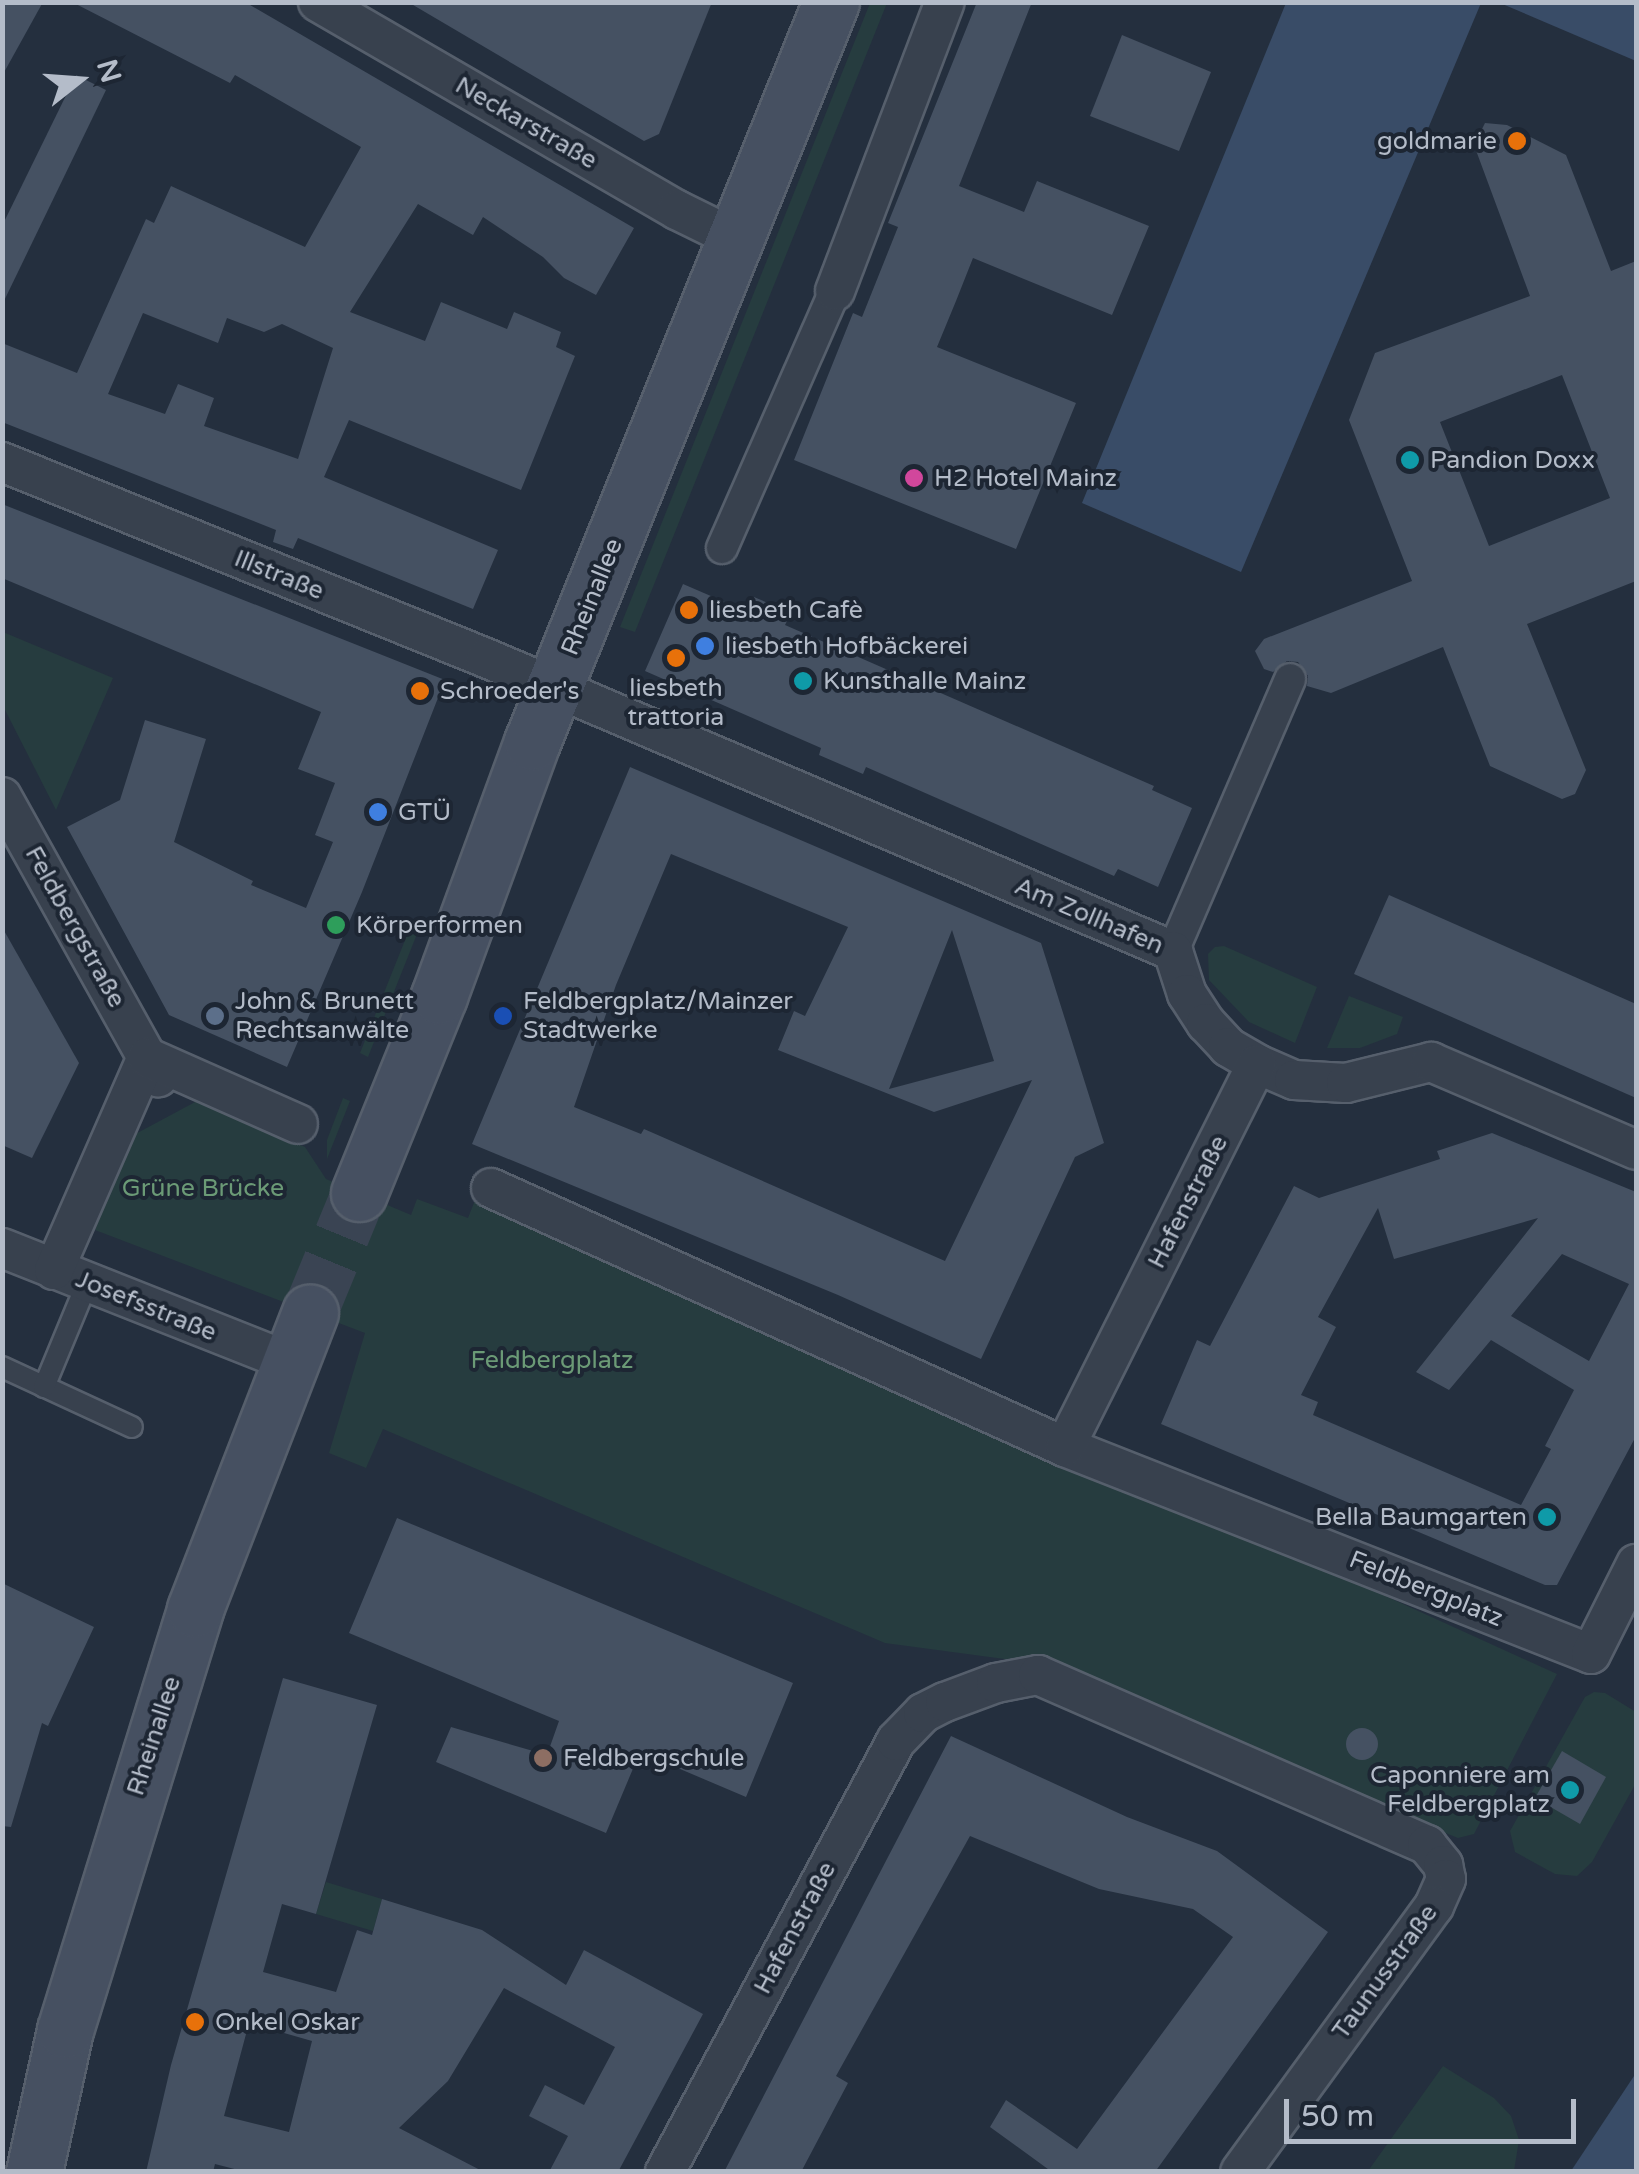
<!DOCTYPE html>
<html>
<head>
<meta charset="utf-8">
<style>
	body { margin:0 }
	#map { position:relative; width:1639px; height:2174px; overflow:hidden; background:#242f3e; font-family:"Varela Round",sans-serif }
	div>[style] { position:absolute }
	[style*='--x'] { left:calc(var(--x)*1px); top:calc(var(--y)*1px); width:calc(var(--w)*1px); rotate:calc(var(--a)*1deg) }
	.green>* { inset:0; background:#263c3f }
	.water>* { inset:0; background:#394c67 }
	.building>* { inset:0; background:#455162 }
	.round { border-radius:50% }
	.secondary-tunnel>* { height:55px; margin-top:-27.5px; transform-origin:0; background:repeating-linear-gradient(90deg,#3a4453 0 55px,transparent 0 83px) }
	.roads { filter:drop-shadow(2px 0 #565f6c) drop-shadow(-2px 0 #565f6c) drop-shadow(0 2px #565f6c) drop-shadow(0 -2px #565f6c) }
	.service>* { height:20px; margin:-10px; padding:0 10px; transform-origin:10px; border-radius:10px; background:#38414e }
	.pedestrian>* { height:30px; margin:-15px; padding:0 15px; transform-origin:15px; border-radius:15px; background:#38414e }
	.minor>* { height:38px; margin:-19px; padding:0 19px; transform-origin:19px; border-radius:19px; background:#38414e }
	.secondary>* { height:55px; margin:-27.5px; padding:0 27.5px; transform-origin:27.5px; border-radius:27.5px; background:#465061 }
	.dots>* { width:28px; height:28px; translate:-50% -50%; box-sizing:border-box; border:5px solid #1d2633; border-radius:50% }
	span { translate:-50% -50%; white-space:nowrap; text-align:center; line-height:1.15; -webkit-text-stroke:8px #1d2633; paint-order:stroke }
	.street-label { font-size:25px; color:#b4bcc9 }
	.poi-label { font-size:25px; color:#b4bcc9 }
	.right { translate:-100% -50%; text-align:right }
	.left { translate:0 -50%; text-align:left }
	.park-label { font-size:25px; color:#6b9a76 }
	.frame { position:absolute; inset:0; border:5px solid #b4bcc9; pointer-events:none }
	.north { position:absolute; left:30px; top:30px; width:100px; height:100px; -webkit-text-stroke:8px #1d2633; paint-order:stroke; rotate:73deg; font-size:28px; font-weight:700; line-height:40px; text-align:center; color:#b4bcc9 }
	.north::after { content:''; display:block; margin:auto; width:35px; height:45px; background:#b4bcc9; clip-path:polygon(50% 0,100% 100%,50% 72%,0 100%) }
	.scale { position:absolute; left:1284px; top:2099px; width:292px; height:45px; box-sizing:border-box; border:5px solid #b4bcc9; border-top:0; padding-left:12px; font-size:30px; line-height:35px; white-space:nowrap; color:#b4bcc9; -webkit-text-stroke:8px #1d2633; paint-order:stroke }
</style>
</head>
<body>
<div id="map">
	<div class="green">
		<div style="clip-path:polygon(870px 3px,887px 3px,635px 632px,620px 627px)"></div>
		<div style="clip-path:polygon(3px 632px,113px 678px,56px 810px,3px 706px)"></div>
		<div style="clip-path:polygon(413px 920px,421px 924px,368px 1057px,360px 1053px)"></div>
		<div style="clip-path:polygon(1224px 946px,1317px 987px,1295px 1043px,1249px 1022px,1209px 980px,1208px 954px,1215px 947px)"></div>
		<div style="clip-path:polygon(1349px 996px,1403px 1017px,1397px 1034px,1360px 1048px,1327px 1048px)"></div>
		<div style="clip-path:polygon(343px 1098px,350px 1101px,327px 1159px,327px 1140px)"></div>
		<div style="clip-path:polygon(197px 1101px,305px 1147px,326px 1179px,411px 1215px,417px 1199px,468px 1218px,481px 1185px,1557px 1674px,1474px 1834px,1458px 1838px,1012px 1660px,885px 1643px,383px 1429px,366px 1468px,329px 1453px,365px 1333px,95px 1230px,128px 1138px)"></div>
		<div style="clip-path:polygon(1594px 1692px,1605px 1693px,1636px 1712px,1636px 1783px,1592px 1862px,1577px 1876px,1555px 1874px,1515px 1852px,1510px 1831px,1585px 1697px)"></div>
		<div style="clip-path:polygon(326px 1882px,382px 1899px,373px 1931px,316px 1914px)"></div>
		<div style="clip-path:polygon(1443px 2066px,1494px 2098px,1511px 2116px,1519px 2140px,1514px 2171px,1368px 2171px)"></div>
	</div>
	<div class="water">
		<div style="clip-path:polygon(1286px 3px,1481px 3px,1241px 572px,1082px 503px)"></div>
		<div style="clip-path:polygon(1500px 3px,1636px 3px,1636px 61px)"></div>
		<div style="clip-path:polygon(1636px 2073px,1636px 2171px,1571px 2171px)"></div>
	</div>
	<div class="building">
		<div style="clip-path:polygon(2px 2px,43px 2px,2px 76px)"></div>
		<div style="clip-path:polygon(evenodd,72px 2px,245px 2px,634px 228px,596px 295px,564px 278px,543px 257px,483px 217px,473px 235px,418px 204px,350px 312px,425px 341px,441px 302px,507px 329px,514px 312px,561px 332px,556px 347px,575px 356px,521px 490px,349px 420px,324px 477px,498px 550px,473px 609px,298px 538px,293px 549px,273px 542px,276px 530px,2px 422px,2px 343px,77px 373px,146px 219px,154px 223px,171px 186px,305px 247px,361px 147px,235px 75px,230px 83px,72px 2px,143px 313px,218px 343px,227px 318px,264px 332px,282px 324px,333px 348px,298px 459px,204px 426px,214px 398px,178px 384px,165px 414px,108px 394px,143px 313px)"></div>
		<div style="clip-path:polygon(408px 2px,712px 2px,659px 134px,644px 141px)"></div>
		<div style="clip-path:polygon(977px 2px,1032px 2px,959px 186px,1024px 212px,1037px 181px,1149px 226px,1112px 315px,973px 258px,956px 301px,937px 347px,1076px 403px,1016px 549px,794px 460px,853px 313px,862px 317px,898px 227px,888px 223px)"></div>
		<div style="clip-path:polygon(1122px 35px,1211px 72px,1179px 151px,1090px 116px)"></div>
		<div style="clip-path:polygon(76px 75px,106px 90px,2px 305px,2px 226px)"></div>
		<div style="clip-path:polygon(evenodd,1485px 123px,1507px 125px,1566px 155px,1611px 271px,1636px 261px,1636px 581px,1527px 624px,1586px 770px,1575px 794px,1562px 799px,1490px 766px,1443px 647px,1331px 693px,1307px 686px,1308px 676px,1298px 662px,1287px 661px,1273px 672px,1264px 669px,1255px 651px,1264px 639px,1412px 581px,1349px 420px,1375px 353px,1530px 296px,1474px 145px,1485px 123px,1562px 375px,1610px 498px,1489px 546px,1440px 422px,1562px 375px)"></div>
		<div style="clip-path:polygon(2px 504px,445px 680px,362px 892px,287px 1067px,169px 1015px,67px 827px,120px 800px,145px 720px,206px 739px,174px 842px,253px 881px,251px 885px,306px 908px,333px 842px,315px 835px,335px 783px,298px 769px,321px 712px,2px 578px)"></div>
		<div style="clip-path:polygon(683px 584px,748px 612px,754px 597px,791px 613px,785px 625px,1154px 786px,1152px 790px,1192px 808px,1158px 887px,1118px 869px,1114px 876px,866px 767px,863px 774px,819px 755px,821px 748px,645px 671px)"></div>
		<div style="clip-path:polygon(evenodd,630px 767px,1041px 943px,1104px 1143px,1075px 1157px,981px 1359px,838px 1295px,472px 1144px,630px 767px,671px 854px,848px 927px,805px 1016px,794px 1011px,778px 1050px,934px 1112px,1032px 1080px,945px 1261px,644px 1129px,641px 1134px,574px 1107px,616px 985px,671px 854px,630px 767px,952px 930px,994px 1061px,889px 1089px,952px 930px)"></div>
		<div style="clip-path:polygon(1389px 895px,1636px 1004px,1636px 1098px,1354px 974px)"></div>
		<div style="clip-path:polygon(2px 927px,79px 1063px,32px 1158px,2px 1145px)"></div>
		<div style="clip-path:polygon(evenodd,1492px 1133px,1636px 1192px,1636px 1436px,1557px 1585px,1545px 1585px,1161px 1424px,1197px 1340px,1210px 1346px,1294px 1186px,1319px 1198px,1440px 1159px,1437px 1151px,1492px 1133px,1378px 1208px,1394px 1259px,1538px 1218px,1416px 1372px,1449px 1390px,1491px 1340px,1574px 1390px,1545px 1446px,1551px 1449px,1521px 1505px,1313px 1415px,1318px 1402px,1301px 1395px,1336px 1327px,1318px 1317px,1378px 1208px,1492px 1133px,1562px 1254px,1629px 1284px,1589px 1361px,1511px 1316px,1562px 1254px)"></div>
		<div style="clip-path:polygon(397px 1518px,793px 1683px,746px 1797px,640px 1752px,606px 1833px,436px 1762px,451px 1727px,547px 1755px,559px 1721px,349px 1633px)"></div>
		<div style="clip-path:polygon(2px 1583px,94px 1627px,48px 1726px,42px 1723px,11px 1827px,2px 1826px)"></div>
		<div style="clip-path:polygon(evenodd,283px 1678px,377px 1705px,316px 1914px,282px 1904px,263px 1972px,336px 1992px,357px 1930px,372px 1935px,382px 1899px,482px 1930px,566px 1985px,584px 1950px,703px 2014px,618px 2172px,549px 2172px,568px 2136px,529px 2116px,545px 2085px,584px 2105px,615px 2047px,504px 1988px,448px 2081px,399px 2128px,484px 2172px,246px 2172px,215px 2164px,213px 2172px,146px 2172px,171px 2065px,283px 1678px,249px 2023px,312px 2041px,289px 2132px,224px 2116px,249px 2023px)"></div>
		<div class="round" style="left:1346px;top:1728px;width:32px;height:32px"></div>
		<div style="clip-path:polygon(951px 1736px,1127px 1817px,1217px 1851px,1328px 1932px,1155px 2172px,1052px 2172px,990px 2127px,1006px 2100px,1077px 2149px,1233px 1937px,1193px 1909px,1099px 1889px,970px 1836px,836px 2076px,848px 2083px,801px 2172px,724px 2172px)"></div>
		<div style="clip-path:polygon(1562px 1751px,1606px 1777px,1580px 1824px,1535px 1798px)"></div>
	</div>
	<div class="secondary-tunnel">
		<div style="--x:310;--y:1312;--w:129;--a:-67.6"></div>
	</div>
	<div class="roads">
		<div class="service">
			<div style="--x:2;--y:1367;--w:143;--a:24.8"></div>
			<div style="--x:44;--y:1387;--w:113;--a:-67.5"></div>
		</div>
		<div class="pedestrian">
			<div style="--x:722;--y:548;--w:281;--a:-66.3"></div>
			<div style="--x:1173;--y:951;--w:296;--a:-66.7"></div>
		</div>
		<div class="minor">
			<div style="--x:318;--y:2;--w:415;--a:30.1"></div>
			<div style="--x:677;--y:210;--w:66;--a:26.2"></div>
			<div style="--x:835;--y:291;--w:309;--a:-69.2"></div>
			<div style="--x:2;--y:462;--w:522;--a:22.05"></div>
			<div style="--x:486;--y:658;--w:747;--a:23.1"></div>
			<div style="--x:1173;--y:951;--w:45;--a:72"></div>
			<div style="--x:1187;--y:994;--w:35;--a:57"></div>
			<div style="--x:1206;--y:1023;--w:33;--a:47"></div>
			<div style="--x:1228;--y:1047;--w:34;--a:30"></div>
			<div style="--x:1257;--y:1064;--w:40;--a:23.4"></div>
			<div style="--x:1294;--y:1080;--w:52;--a:3.3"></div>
			<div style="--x:1346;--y:1083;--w:88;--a:-13.9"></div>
			<div style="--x:1431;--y:1062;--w:223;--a:23.2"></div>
			<div style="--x:2;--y:797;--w:321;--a:60.9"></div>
			<div style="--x:491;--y:1188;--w:630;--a:24.29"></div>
			<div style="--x:1065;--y:1447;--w:565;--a:21.48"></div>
			<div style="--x:1591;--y:1654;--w:101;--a:-63.4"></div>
			<div style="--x:2;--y:1248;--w:310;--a:21.6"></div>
			<div style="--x:54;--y:1270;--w:232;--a:-66.4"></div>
			<div style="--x:147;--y:1057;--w:165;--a:23.9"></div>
			<div style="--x:1065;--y:1447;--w:428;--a:-63.4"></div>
			<div style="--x:665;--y:2172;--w:489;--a:-61.8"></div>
			<div style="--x:896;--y:1741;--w:39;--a:-46"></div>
			<div style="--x:923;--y:1713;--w:25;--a:-27"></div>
			<div style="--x:945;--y:1702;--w:54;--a:-20.4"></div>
			<div style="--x:996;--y:1683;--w:43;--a:-10.8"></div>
			<div style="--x:1038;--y:1675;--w:425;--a:23.6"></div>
			<div style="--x:1427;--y:1845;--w:26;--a:51"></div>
			<div style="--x:1443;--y:1865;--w:14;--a:78"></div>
			<div style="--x:1446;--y:1879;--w:30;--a:114"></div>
			<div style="--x:1434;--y:1906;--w:329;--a:126.1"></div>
		</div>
		<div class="secondary">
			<div style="--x:359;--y:1193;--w:213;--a:-67.9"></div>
			<div style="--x:439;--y:996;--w:270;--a:-69.9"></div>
			<div style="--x:532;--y:742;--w:798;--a:-68"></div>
			<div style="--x:34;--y:2172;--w:145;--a:-77.7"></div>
			<div style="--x:65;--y:2030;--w:441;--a:-72.8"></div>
			<div style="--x:195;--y:1609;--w:318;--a:-68.8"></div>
		</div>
	</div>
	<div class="dots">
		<div style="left:1517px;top:141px;background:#e8710a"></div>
		<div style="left:1410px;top:460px;background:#0f9aa8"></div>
		<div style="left:914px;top:478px;background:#d1479c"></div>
		<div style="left:689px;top:610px;background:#e8710a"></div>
		<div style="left:705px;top:646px;background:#3f7fe0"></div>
		<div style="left:676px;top:658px;background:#e8710a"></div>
		<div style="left:803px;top:681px;background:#0f9aa8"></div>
		<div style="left:420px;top:691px;background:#e8710a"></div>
		<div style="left:378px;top:812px;background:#3f7fe0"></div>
		<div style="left:336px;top:925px;background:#2e9e5b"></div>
		<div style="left:215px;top:1016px;background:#5c6f8a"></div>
		<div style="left:503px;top:1016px;background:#1a4fb4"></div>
		<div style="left:1547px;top:1517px;background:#0f9aa8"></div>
		<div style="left:543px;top:1758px;background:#8d6e63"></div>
		<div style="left:1570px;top:1790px;background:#0f9aa8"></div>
		<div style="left:195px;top:2022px;background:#e8710a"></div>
	</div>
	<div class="street-label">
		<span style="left:526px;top:123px;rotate:30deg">Neckarstraße</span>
		<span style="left:279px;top:575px;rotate:22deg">Illstraße</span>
		<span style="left:592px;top:597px;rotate:-68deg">Rheinallee</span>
		<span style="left:1089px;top:916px;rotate:23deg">Am Zollhafen</span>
		<span style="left:75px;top:927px;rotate:61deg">Feldbergstraße</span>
		<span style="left:1188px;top:1202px;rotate:-63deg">Hafenstraße</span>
		<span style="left:146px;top:1306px;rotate:22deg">Josefsstraße</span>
		<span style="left:1426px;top:1589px;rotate:22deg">Feldbergplatz</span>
		<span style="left:154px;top:1736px;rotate:-72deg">Rheinallee</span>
		<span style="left:795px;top:1928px;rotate:-62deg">Hafenstraße</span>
		<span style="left:1385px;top:1972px;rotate:-54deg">Taunusstraße</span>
	</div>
	<div class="poi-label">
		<span class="right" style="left:1497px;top:141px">goldmarie</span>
		<span class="left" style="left:1430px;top:460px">Pandion Doxx</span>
		<span class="left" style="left:934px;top:478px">H2 Hotel Mainz</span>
		<span class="left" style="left:709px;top:610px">liesbeth Cafè</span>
		<span class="left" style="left:725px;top:646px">liesbeth Hofbäckerei</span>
		<span class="left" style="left:823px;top:681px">Kunsthalle Mainz</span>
		<span style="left:676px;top:703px">liesbeth<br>trattoria</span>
		<span class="left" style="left:440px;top:691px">Schroeder's</span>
		<span class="left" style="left:398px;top:812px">GTÜ</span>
		<span class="left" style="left:356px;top:925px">Körperformen</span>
		<span class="left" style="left:235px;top:1016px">John &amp; Brunett<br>Rechtsanwälte</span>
		<span class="left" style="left:523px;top:1016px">Feldbergplatz/Mainzer<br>Stadtwerke</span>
		<span class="right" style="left:1527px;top:1517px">Bella Baumgarten</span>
		<span class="left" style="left:563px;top:1758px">Feldbergschule</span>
		<span class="right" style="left:1550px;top:1790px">Caponniere am<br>Feldbergplatz</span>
		<span class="left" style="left:215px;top:2022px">Onkel Oskar</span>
	</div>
	<div class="park-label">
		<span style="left:203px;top:1188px">Grüne Brücke</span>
		<span style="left:552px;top:1360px">Feldbergplatz</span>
	</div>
	<div class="frame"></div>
	<div class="north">N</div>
	<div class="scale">50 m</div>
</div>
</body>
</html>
